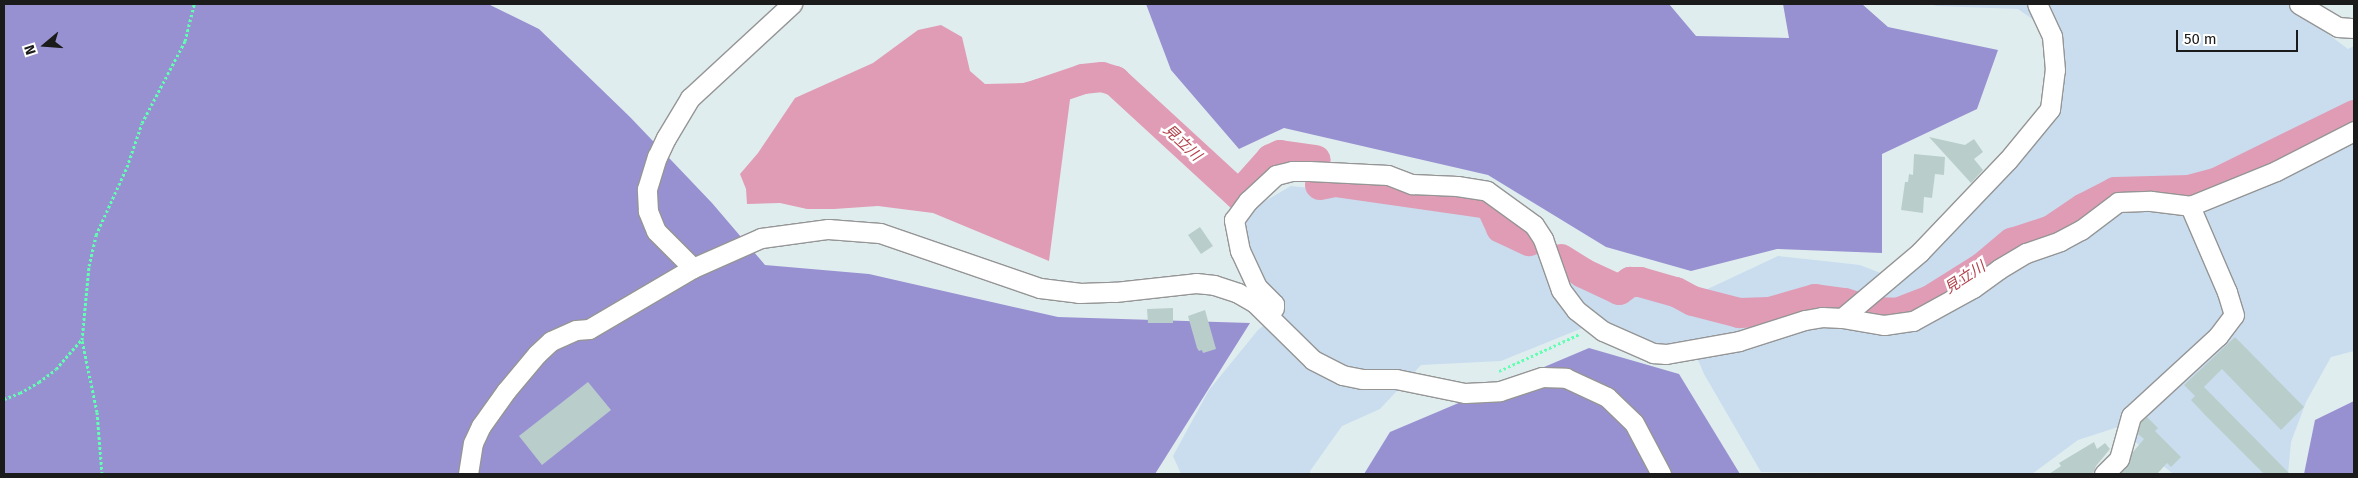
<!DOCTYPE html>
<html>
<head>
<meta charset="utf-8">
<style>
	body { margin:0 }
	#map { position:relative; width:2358px; height:478px; overflow:hidden; background:#e0edee; font-family:"Fira Sans","Noto Sans JP",sans-serif }
	div>[style] { position:absolute }
	[style*='--x'] { left:calc(var(--x)*1px); top:calc(var(--y)*1px); width:calc(var(--w)*1px); rotate:calc(var(--a)*1deg) }
	.farmland>* { inset:0; background:#c9ddef }
	.forest>* { inset:0; background:#9891d1 }
	.water>* { inset:0; background:#e09cb5 }
	.river>* { height:30px; margin:-15px; padding:0 15px; transform-origin:15px; border-radius:15px; background:#e09cb5 }
	.building>* { inset:0; background:#b9cecb }
	.path>* { height:3px; margin-top:-1.5px; transform-origin:0; background:repeating-linear-gradient(90deg,#60ffb1 0 2.5px,transparent 0 5px) }
	.roads { filter:drop-shadow(1px 0 #959595) drop-shadow(-1px 0 #959595) drop-shadow(0 1px #959595) drop-shadow(0 -1px #959595) }
	.minor>* { height:19px; margin:-9.5px; padding:0 9.5px; transform-origin:9.5px; border-radius:9.5px; background:#fff }
	span { translate:-50% -50%; white-space:nowrap; text-align:center; line-height:1.15; -webkit-text-stroke:5px #fff; paint-order:stroke }
	.water-label { font-size:15px; color:#b2414b; font-style:italic }
	.frame { position:absolute; inset:0; border:5px solid #1b1b1b; pointer-events:none }
	.north { position:absolute; left:20px; top:20px; width:50px; height:50px; -webkit-text-stroke:4px #fff; paint-order:stroke; rotate:252deg; font-size:14px; font-weight:700; line-height:20px; text-align:center; color:#1b1b1b }
	.north::after { content:''; display:block; margin:auto; width:18px; height:22px; background:#1b1b1b; clip-path:polygon(50% 0,100% 100%,50% 72%,0 100%) }
	.scale { position:absolute; left:2176px; top:30px; width:122px; height:22px; box-sizing:border-box; border:2px solid #1b1b1b; border-top:0; padding-left:6px; font-size:15px; line-height:18px; white-space:nowrap; color:#1b1b1b; -webkit-text-stroke:4px #fff; paint-order:stroke }
</style>
</head>
<body>
<div id="map">
	<div class="farmland">
		<div style="clip-path:polygon(1929px 4px,2288px 4px,2348px 49px,2354px 46px,2354px 351px,2331px 357px,2306px 402px,2291px 442px,2288px 474px,2173px 474px,2118px 427px,2078px 440px,2032px 474px,1761px 472px,1704px 374px,1696px 355px,1650px 342px,1597px 322px,1501px 361px,1421px 365px,1380px 409px,1342px 426px,1310px 471px,1310px 474px,1181px 474px,1173px 456px,1209px 390px,1258px 330px,1283px 311px,1273px 291px,1255px 275px,1236px 218px,1291px 186px,1488px 207px,1495px 230px,1547px 237px,1601px 280px,1680px 302px,1778px 256px,1860px 265px,1898px 280px,2048px 129px,2064px 92px,2062px 40px,2018px 9px,1937px 6px)"></div>
	</div>
	<div class="forest">
		<div style="clip-path:polygon(4px 4px,488px 4px,539px 29px,630px 117px,712px 203px,765px 265px,869px 274px,1058px 317px,1250px 323px,1155px 474px,4px 474px)"></div>
		<div style="clip-path:polygon(1146px 4px,1669px 4px,1696px 36px,1789px 38px,1783px 4px,1862px 4px,1888px 27px,1998px 50px,1977px 109px,1882px 154px,1882px 253px,1777px 249px,1691px 271px,1606px 247px,1488px 175px,1284px 128px,1239px 149px,1171px 70px)"></div>
		<div style="clip-path:polygon(1589px 348px,1679px 374px,1740px 474px,1364px 474px,1390px 432px)"></div>
		<div style="clip-path:polygon(2354px 401px,2354px 474px,2304px 474px,2315px 420px)"></div>
	</div>
	<div class="water">
		<div style="clip-path:polygon(941px 25px,962px 37px,970px 71px,985px 84px,1023px 83px,1074px 69px,1049px 261px,933px 213px,878px 206px,834px 209px,807px 209px,780px 203px,747px 204px,746px 189px,740px 174px,758px 153px,795px 98px,873px 63px,918px 30px)"></div>
	</div>
	<div class="river">
		<div style="--x:1039;--y:94;--w:46;--a:-18.8"></div>
		<div style="--x:1083;--y:79;--w:19;--a:-6"></div>
		<div style="--x:1102;--y:77;--w:14;--a:17"></div>
		<div style="--x:1115;--y:81;--w:168;--a:42.6"></div>
		<div style="--x:1239;--y:195;--w:48;--a:-48.4"></div>
		<div style="--x:1271;--y:159;--w:10;--a:-24"></div>
		<div style="--x:1280;--y:155;--w:36;--a:8"></div>
		<div style="--x:1320;--y:185;--w:15;--a:-11"></div>
		<div style="--x:1335;--y:182;--w:157;--a:8.1"></div>
		<div style="--x:1490;--y:204;--w:26;--a:65"></div>
		<div style="--x:1501;--y:228;--w:31;--a:25"></div>
		<div style="--x:1561;--y:259;--w:26;--a:32"></div>
		<div style="--x:1583;--y:273;--w:40;--a:25"></div>
		<div style="--x:1619;--y:290;--w:14;--a:-36"></div>
		<div style="--x:1630;--y:282;--w:10;--a:0"></div>
		<div style="--x:1640;--y:282;--w:37;--a:16"></div>
		<div style="--x:1676;--y:292;--w:19;--a:28"></div>
		<div style="--x:1693;--y:301;--w:48;--a:14.6"></div>
		<div style="--x:1739;--y:313;--w:31;--a:-2"></div>
		<div style="--x:1770;--y:312;--w:47;--a:-16.1"></div>
		<div style="--x:1815;--y:299;--w:30;--a:8"></div>
		<div style="--x:1845;--y:303;--w:30;--a:17"></div>
		<div style="--x:1874;--y:312;--w:23;--a:2"></div>
		<div style="--x:1897;--y:313;--w:34;--a:-21"></div>
		<div style="--x:1929;--y:301;--w:64;--a:-32.2"></div>
		<div style="--x:1983;--y:267;--w:38;--a:-40"></div>
		<div style="--x:2012;--y:243;--w:40;--a:-18"></div>
		<div style="--x:2050;--y:231;--w:41;--a:-34.1"></div>
		<div style="--x:2084;--y:208;--w:35;--a:-27"></div>
		<div style="--x:2115;--y:192;--w:74;--a:-1.5"></div>
		<div style="--x:2189;--y:190;--w:30;--a:-15"></div>
		<div style="--x:2218;--y:182;--w:152;--a:-26.2"></div>
	</div>
	<div class="building">
		<div style="clip-path:polygon(1929px 137px,1965px 145px,1974px 139px,1983px 152px,1974px 159px,1983px 170px,1971px 183px)"></div>
		<div style="clip-path:polygon(1914px 154px,1945px 157px,1944px 175px,1935px 174px,1932px 198px,1924px 197px,1923px 213px,1901px 210px,1905px 182px,1908px 182px,1909px 174px,1913px 175px)"></div>
		<div style="clip-path:polygon(1200px 227px,1213px 246px,1201px 254px,1188px 235px)"></div>
		<div style="clip-path:polygon(1173px 308px,1173px 323px,1148px 323px,1147px 309px)"></div>
		<div style="clip-path:polygon(1205px 310px,1216px 349px,1203px 353px,1202px 350px,1199px 351px,1197px 348px,1188px 316px)"></div>
		<div style="clip-path:polygon(2235px 337px,2304px 407px,2281px 430px,2222px 369px,2204px 387px,2290px 474px,2264px 474px,2206px 416px,2191px 400px,2195px 396px,2184px 385px)"></div>
		<div style="clip-path:polygon(588px 382px,611px 410px,542px 465px,519px 436px)"></div>
		<div style="clip-path:polygon(2147px 417px,2158px 428px,2155px 431px,2181px 457px,2171px 467px,2167px 463px,2157px 474px,2120px 474px,2127px 467px,2132px 453px,2144px 439px,2138px 434px,2141px 422px)"></div>
		<div style="clip-path:polygon(2094px 442px,2097px 449px,2105px 443px,2110px 449px,2096px 466px,2093px 474px,2049px 474px,2061px 466px,2059px 463px)"></div>
	</div>
	<div class="path">
		<div style="--x:1499;--y:371;--w:89;--a:-24.6"></div>
		<div style="--x:4;--y:399;--w:17;--a:-21"></div>
		<div style="--x:20;--y:393;--w:22;--a:-30"></div>
		<div style="--x:39;--y:382;--w:21;--a:-37"></div>
		<div style="--x:56;--y:369;--w:38;--a:-49"></div>
		<div style="--x:102;--y:474;--w:62;--a:-94.6"></div>
		<div style="--x:97;--y:412;--w:74;--a:-101.8"></div>
		<div style="--x:82;--y:340;--w:74;--a:-84.6"></div>
		<div style="--x:89;--y:266;--w:32;--a:-77"></div>
		<div style="--x:96;--y:235;--w:75;--a:-65.5"></div>
		<div style="--x:127;--y:167;--w:46;--a:-71.2"></div>
		<div style="--x:142;--y:123;--w:93;--a:-62.3"></div>
		<div style="--x:185;--y:41;--w:38;--a:-76"></div>
	</div>
	<div class="roads">
		<div class="minor">
			<div style="--x:2299;--y:4;--w:45;--a:30.5"></div>
			<div style="--x:2338;--y:27;--w:16;--a:4"></div>
			<div style="--x:693;--y:268;--w:52;--a:-135"></div>
			<div style="--x:656;--y:231;--w:22;--a:-112"></div>
			<div style="--x:648;--y:211;--w:22;--a:-93"></div>
			<div style="--x:647;--y:189;--w:34;--a:-73"></div>
			<div style="--x:657;--y:157;--w:21;--a:-65"></div>
			<div style="--x:666;--y:138;--w:47;--a:-59"></div>
			<div style="--x:690;--y:98;--w:139;--a:-42.7"></div>
			<div style="--x:1274;--y:308;--w:4;--a:-90"></div>
			<div style="--x:1274;--y:304;--w:24;--a:-135"></div>
			<div style="--x:1257;--y:287;--w:40;--a:-115"></div>
			<div style="--x:1240;--y:251;--w:32;--a:-101"></div>
			<div style="--x:1234;--y:220;--w:24;--a:-54"></div>
			<div style="--x:1248;--y:201;--w:38;--a:-43"></div>
			<div style="--x:1276;--y:175;--w:16;--a:-14"></div>
			<div style="--x:1292;--y:171;--w:17;--a:0"></div>
			<div style="--x:1309;--y:171;--w:79;--a:2.9"></div>
			<div style="--x:1388;--y:175;--w:26;--a:21"></div>
			<div style="--x:1412;--y:184;--w:45;--a:2.5"></div>
			<div style="--x:1457;--y:186;--w:30;--a:9"></div>
			<div style="--x:1487;--y:191;--w:58;--a:35.9"></div>
			<div style="--x:1534;--y:225;--w:17;--a:57"></div>
			<div style="--x:1543;--y:239;--w:54;--a:70.6"></div>
			<div style="--x:1561;--y:290;--w:25;--a:53"></div>
			<div style="--x:1576;--y:310;--w:34;--a:38"></div>
			<div style="--x:1603;--y:331;--w:55;--a:23.7"></div>
			<div style="--x:1653;--y:353;--w:13;--a:4"></div>
			<div style="--x:1666;--y:354;--w:74;--a:-10.1"></div>
			<div style="--x:1739;--y:341;--w:69;--a:-17.7"></div>
			<div style="--x:1805;--y:320;--w:17;--a:-10"></div>
			<div style="--x:1822;--y:317;--w:20;--a:3"></div>
			<div style="--x:1842;--y:318;--w:102;--a:-40.2"></div>
			<div style="--x:1920;--y:252;--w:127;--a:-46.3"></div>
			<div style="--x:2008;--y:160;--w:66;--a:-50.5"></div>
			<div style="--x:2050;--y:109;--w:39;--a:-83"></div>
			<div style="--x:2055;--y:70;--w:34;--a:-95"></div>
			<div style="--x:2052;--y:36;--w:35;--a:-115"></div>
			<div style="--x:1842;--y:318;--w:43;--a:9.5"></div>
			<div style="--x:1884;--y:325;--w:29;--a:-8"></div>
			<div style="--x:1913;--y:321;--w:68;--a:-28.8"></div>
			<div style="--x:1973;--y:288;--w:32;--a:-36"></div>
			<div style="--x:1999;--y:269;--w:31;--a:-31"></div>
			<div style="--x:2026;--y:253;--w:36;--a:-19"></div>
			<div style="--x:2060;--y:241;--w:24;--a:-28"></div>
			<div style="--x:2081;--y:230;--w:46;--a:-37.1"></div>
			<div style="--x:2118;--y:202;--w:33;--a:-2"></div>
			<div style="--x:2151;--y:201;--w:39;--a:7"></div>
			<div style="--x:2190;--y:206;--w:93;--a:-22.1"></div>
			<div style="--x:2276;--y:171;--w:88;--a:-27.1"></div>
			<div style="--x:468;--y:474;--w:31;--a:-81"></div>
			<div style="--x:473;--y:443;--w:19;--a:-65"></div>
			<div style="--x:481;--y:426;--w:43;--a:-54.5"></div>
			<div style="--x:506;--y:391;--w:48;--a:-50"></div>
			<div style="--x:537;--y:354;--w:19;--a:-43"></div>
			<div style="--x:551;--y:341;--w:27;--a:-24"></div>
			<div style="--x:576;--y:330;--w:13;--a:-4"></div>
			<div style="--x:589;--y:329;--w:121;--a:-30.4"></div>
			<div style="--x:693;--y:268;--w:74;--a:-23.8"></div>
			<div style="--x:761;--y:238;--w:68;--a:-7.7"></div>
			<div style="--x:828;--y:229;--w:52;--a:4.4"></div>
			<div style="--x:880;--y:233;--w:169;--a:19"></div>
			<div style="--x:1040;--y:288;--w:39;--a:7"></div>
			<div style="--x:1079;--y:293;--w:36;--a:-2"></div>
			<div style="--x:1115;--y:292;--w:81;--a:-6.3"></div>
			<div style="--x:1196;--y:283;--w:18;--a:6"></div>
			<div style="--x:1214;--y:285;--w:25;--a:18"></div>
			<div style="--x:1238;--y:293;--w:20;--a:30"></div>
			<div style="--x:1255;--y:303;--w:81;--a:44.5"></div>
			<div style="--x:1313;--y:360;--w:33;--a:27"></div>
			<div style="--x:1342;--y:375;--w:20;--a:11"></div>
			<div style="--x:1362;--y:379;--w:34;--a:0"></div>
			<div style="--x:1396;--y:379;--w:70;--a:11.5"></div>
			<div style="--x:1465;--y:393;--w:35;--a:-3"></div>
			<div style="--x:1500;--y:391;--w:44;--a:-18.4"></div>
			<div style="--x:1542;--y:377;--w:24;--a:2"></div>
			<div style="--x:1566;--y:378;--w:45;--a:24.9"></div>
			<div style="--x:1607;--y:397;--w:37;--a:44"></div>
			<div style="--x:1634;--y:423;--w:58;--a:62.1"></div>
			<div style="--x:2104;--y:474;--w:21;--a:-45"></div>
			<div style="--x:2119;--y:459;--w:45;--a:-74.4"></div>
			<div style="--x:2131;--y:416;--w:118;--a:-42.6"></div>
			<div style="--x:2218;--y:336;--w:26;--a:-53"></div>
			<div style="--x:2234;--y:315;--w:24;--a:-107"></div>
			<div style="--x:2227;--y:292;--w:94;--a:-113.3"></div>
		</div>
	</div>
	<div class="water-label">
		<span style="left:1182px;top:143px;rotate:43deg">見立川</span>
		<span style="left:1965px;top:278px;rotate:-33deg">見立川</span>
	</div>
	<div class="frame"></div>
	<div class="north">N</div>
	<div class="scale">50 m</div>
</div>
</body>
</html>
